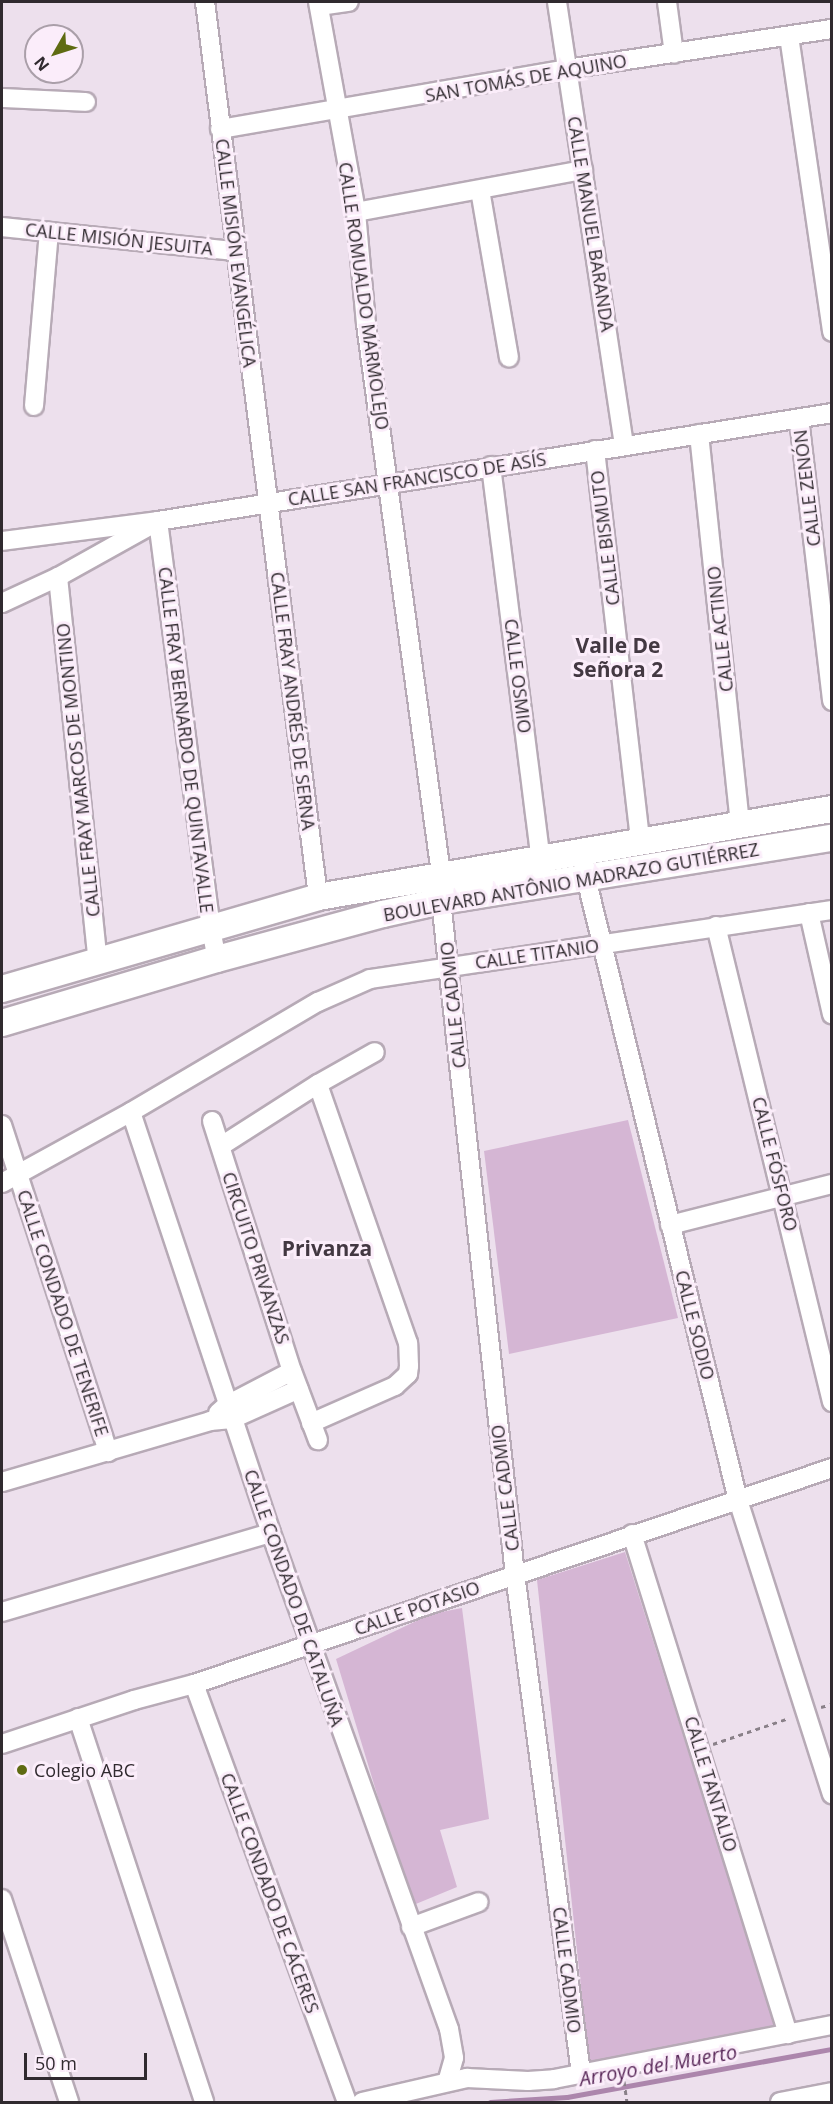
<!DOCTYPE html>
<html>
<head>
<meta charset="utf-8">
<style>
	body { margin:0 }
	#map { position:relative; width:833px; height:2104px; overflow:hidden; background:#ede0ed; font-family:"Open Sans",sans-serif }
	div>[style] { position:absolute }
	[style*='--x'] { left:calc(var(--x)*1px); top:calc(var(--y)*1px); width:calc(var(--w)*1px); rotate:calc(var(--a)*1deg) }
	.green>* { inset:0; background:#d5b6d4 }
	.stream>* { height:5px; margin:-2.5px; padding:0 2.5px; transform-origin:2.5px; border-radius:2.5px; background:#ac86ac }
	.path>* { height:3px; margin-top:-1.5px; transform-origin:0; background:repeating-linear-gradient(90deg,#898088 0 4.5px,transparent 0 9px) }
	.roads { filter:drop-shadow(2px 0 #b7aab6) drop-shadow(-2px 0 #b7aab6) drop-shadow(0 2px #b7aab6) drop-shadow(0 -2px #b7aab6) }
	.street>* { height:18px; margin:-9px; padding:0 9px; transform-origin:9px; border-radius:9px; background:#fff }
	.secondary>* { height:26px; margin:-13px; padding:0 13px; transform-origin:13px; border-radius:13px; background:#fff }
	.dots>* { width:16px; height:16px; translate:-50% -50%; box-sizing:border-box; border:3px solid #fbedfa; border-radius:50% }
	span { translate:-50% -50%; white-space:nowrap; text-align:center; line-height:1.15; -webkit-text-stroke:6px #fbedfa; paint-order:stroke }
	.street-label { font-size:18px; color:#302a2f }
	.poi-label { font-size:18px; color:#302a2f }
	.left { translate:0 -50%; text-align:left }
	.water-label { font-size:20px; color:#592859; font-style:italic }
	.quarter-label { font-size:21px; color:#433842; font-weight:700 }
	.frame { position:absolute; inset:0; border:3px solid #302a2f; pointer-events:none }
	.north { position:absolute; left:24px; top:24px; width:60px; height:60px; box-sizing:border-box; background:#fbedfa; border:2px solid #aa9fa9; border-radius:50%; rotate:231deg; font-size:16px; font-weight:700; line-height:24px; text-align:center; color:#302a2f }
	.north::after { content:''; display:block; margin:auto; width:21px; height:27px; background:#5f6b12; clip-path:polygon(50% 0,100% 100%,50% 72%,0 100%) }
	.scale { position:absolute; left:24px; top:2053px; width:123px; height:27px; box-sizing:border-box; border:3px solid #302a2f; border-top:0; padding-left:8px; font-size:18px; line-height:21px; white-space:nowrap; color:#302a2f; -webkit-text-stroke:4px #fbedfa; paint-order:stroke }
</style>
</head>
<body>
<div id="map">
	<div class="green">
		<div style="clip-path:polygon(628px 1120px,678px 1318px,509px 1354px,484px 1151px)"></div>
		<div style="clip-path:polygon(625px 1552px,775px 2025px,589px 2062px,537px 1580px)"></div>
		<div style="clip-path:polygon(462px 1608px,489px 1819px,440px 1830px,457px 1887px,411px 1906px,336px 1659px,431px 1614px)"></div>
	</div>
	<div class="stream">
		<div style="--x:490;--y:2102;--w:77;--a:-3.7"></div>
		<div style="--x:567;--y:2097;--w:269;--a:-10.3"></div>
	</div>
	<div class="path">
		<div style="--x:821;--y:1707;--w:11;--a:-15"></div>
		<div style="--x:713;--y:1744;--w:80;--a:-18.9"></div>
		<div style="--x:624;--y:2081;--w:21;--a:82"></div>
	</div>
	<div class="roads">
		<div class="street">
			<div style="--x:205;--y:2;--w:902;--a:82.8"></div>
			<div style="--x:318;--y:2;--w:213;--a:79.7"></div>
			<div style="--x:356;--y:212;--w:112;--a:84.9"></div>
			<div style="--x:366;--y:324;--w:555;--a:82.23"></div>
			<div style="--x:557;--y:2;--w:449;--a:81.4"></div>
			<div style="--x:667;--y:2;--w:52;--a:82.3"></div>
			<div style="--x:319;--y:6;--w:30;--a:-8"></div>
			<div style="--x:789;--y:36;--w:299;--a:81.7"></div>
			<div style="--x:2;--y:98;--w:84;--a:2.7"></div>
			<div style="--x:220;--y:129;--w:352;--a:-9.8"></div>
			<div style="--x:567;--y:69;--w:268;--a:-8.6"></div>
			<div style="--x:480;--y:190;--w:170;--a:80.2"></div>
			<div style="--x:356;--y:212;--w:231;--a:-10.5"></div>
			<div style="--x:2;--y:227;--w:235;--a:5.9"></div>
			<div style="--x:34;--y:406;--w:175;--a:-85.1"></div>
			<div style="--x:799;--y:419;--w:284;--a:83.3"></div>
			<div style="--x:699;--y:434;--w:392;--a:84"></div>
			<div style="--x:595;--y:450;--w:393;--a:83.4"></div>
			<div style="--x:491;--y:466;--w:406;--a:82.8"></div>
			<div style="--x:158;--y:521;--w:411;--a:82.6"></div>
			<div style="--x:211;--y:929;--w:31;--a:79"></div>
			<div style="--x:2;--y:541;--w:157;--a:-7.3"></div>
			<div style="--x:158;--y:521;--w:683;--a:-9.1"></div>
			<div style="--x:58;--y:577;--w:388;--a:84.1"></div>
			<div style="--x:2;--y:603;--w:62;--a:-24.9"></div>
			<div style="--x:58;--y:577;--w:107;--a:-29.2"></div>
			<div style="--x:582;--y:850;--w:28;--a:82"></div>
			<div style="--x:586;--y:878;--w:640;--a:76.27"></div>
			<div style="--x:738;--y:1500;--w:309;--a:72.3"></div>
			<div style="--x:441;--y:901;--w:677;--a:83.73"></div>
			<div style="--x:515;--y:1574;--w:503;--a:82.47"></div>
			<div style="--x:809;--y:913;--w:104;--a:77.2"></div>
			<div style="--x:716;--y:926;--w:490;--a:76.3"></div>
			<div style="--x:131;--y:1112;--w:444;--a:71.6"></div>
			<div style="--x:271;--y:1533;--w:527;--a:70.26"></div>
			<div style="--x:449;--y:2029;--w:29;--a:80"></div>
			<div style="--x:454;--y:2058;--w:25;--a:106"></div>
			<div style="--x:212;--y:1121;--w:262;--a:72.3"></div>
			<div style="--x:292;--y:1371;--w:74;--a:69.4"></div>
			<div style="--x:2;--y:1125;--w:344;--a:72"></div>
			<div style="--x:221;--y:1146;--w:115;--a:-32.6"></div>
			<div style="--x:318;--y:1084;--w:65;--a:-29.3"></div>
			<div style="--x:2;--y:1183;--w:147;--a:-28.8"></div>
			<div style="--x:131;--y:1112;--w:217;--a:-30.5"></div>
			<div style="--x:318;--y:1002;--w:57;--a:-23.9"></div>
			<div style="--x:370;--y:979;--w:467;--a:-8.5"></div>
			<div style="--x:670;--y:1225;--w:167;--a:-14.2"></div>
			<div style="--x:218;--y:1413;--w:12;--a:-42"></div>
			<div style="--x:227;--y:1405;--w:73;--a:-27.6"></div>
			<div style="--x:311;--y:1423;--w:92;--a:-23.8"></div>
			<div style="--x:395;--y:1386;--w:18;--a:-43"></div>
			<div style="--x:408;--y:1374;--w:8;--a:-83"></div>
			<div style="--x:409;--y:1366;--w:23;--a:-92"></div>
			<div style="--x:408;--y:1343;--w:274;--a:-109.2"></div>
			<div style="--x:2;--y:1482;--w:217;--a:-16.3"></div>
			<div style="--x:210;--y:1421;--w:22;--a:-5"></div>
			<div style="--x:232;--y:1419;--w:73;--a:-24.1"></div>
			<div style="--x:632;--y:1534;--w:524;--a:72.67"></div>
			<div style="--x:2;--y:1612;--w:280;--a:-16.4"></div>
			<div style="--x:194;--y:1684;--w:445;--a:69.9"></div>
			<div style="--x:78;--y:1718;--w:404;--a:71.8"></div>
			<div style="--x:2;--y:1744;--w:139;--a:-18.4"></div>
			<div style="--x:134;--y:1700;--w:62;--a:-14.9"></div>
			<div style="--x:194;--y:1684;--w:674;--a:-18.7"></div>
			<div style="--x:2;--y:1899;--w:214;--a:71.7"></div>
			<div style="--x:411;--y:1927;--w:72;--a:-20.2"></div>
			<div style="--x:362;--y:2102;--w:108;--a:-12.9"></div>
			<div style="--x:467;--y:2078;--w:61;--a:2.8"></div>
			<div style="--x:528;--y:2081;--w:26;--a:-4"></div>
			<div style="--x:554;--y:2079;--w:283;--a:-11"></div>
			<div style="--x:780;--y:2102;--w:53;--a:-10.9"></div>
		</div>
		<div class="secondary">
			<div style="--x:2;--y:989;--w:329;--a:-16.2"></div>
			<div style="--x:318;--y:897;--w:521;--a:-9.72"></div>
			<div style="--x:2;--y:1023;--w:224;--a:-16.6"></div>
			<div style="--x:217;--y:959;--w:172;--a:-15.2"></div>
			<div style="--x:383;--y:914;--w:59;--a:-12.6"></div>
			<div style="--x:441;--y:901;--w:396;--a:-9.2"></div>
		</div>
	</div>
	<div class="dots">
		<div style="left:22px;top:1770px;background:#5f6b12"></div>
	</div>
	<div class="street-label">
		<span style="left:526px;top:78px;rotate:-10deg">SAN TOMÁS DE AQUINO</span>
		<span style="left:591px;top:224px;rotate:81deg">CALLE MANUEL BARANDA</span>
		<span style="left:119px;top:239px;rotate:6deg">CALLE MISIÓN JESUITA</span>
		<span style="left:236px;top:253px;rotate:83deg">CALLE MISIÓN EVANGÉLICA</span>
		<span style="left:364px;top:296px;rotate:82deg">CALLE ROMUALDO MARMOLEJO</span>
		<span style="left:417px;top:479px;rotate:-9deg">CALLE SAN FRANCISCO DE ASÍS</span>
		<span style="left:807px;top:488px;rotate:-97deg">CALLE ZENÓN</span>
		<span style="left:605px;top:538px;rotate:-97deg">CALLE BISMUTO</span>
		<span style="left:720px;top:629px;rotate:-96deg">CALLE ACTINIO</span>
		<span style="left:518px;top:676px;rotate:83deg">CALLE OSMIO</span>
		<span style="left:293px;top:701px;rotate:83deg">CALLE FRAY ANDRÉS DE SERNA</span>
		<span style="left:186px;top:740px;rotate:83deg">CALLE FRAY BERNARDO DE QUINTAVALLE</span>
		<span style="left:78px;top:770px;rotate:-96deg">CALLE FRAY MARCOS DE MONTINO</span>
		<span style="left:571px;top:882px;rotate:-10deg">BOULEVARD ANTÔNIO MADRAZO GUTIÉRREZ</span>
		<span style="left:537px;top:954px;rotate:-8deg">CALLE TITANIO</span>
		<span style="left:453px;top:1005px;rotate:-96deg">CALLE CADMIO</span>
		<span style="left:775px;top:1164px;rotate:76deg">CALLE FÓSFORO</span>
		<span style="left:256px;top:1258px;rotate:72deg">CIRCUITO PRIVANZAS</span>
		<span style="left:63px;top:1313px;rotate:72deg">CALLE CONDADO DE TENERIFE</span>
		<span style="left:695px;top:1325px;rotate:76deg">CALLE SODIO</span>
		<span style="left:505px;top:1488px;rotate:-97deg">CALLE CADMIO</span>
		<span style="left:294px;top:1598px;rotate:71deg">CALLE CONDADO DE CATALUÑA</span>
		<span style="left:417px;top:1608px;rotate:-19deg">CALLE POTASIO</span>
		<span style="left:711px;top:1784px;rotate:73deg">CALLE TANTALIO</span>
		<span style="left:270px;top:1893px;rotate:70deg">CALLE CONDADO DE CÁCERES</span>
		<span style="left:567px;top:1970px;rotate:83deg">CALLE CADMIO</span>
	</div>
	<div class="poi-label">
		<span class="left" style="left:34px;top:1770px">Colegio ABC</span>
	</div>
	<div class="water-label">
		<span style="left:658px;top:2065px;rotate:-10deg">Arroyo del Muerto</span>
	</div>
	<div class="quarter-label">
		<span style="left:618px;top:657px">Valle De<br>Señora 2</span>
		<span style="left:327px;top:1248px">Privanza</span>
	</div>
	<div class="frame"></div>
	<div class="north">N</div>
	<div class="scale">50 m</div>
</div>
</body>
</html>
